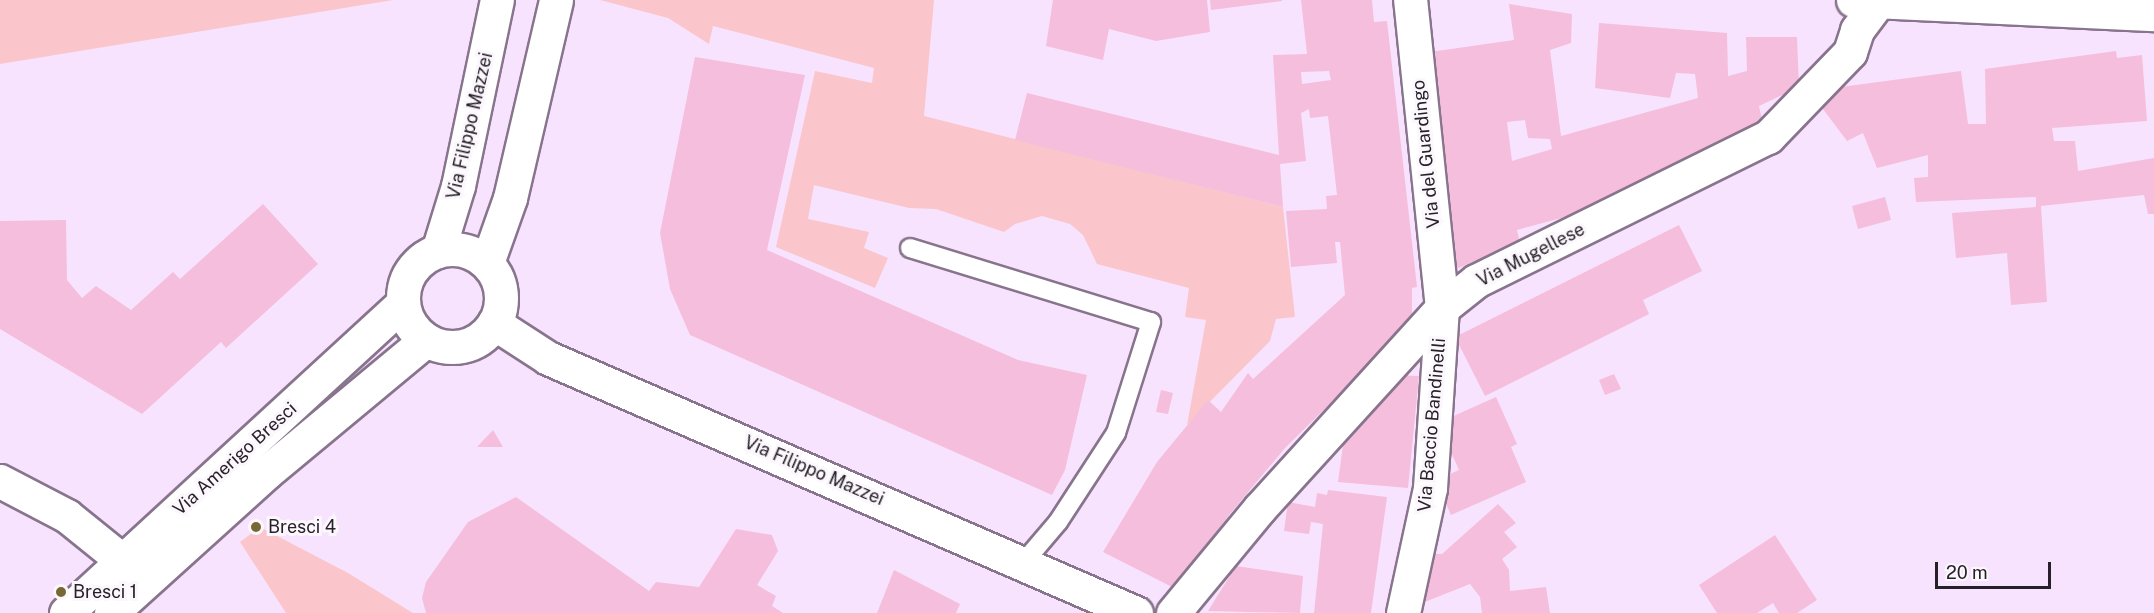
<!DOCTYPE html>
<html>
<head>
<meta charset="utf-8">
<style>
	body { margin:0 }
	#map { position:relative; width:2154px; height:613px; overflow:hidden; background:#f8e3fe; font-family:"Public Sans",sans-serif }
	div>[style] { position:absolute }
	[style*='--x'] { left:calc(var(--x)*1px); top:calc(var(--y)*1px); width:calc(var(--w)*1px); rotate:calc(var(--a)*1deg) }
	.green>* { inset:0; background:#fac6cb }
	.building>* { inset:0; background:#f5bedc }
	.roads { filter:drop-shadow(2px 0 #88758d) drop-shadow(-2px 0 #88758d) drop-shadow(0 2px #88758d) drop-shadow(0 -2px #88758d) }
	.lane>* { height:18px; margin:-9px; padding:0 9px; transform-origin:9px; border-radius:9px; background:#fff }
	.street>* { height:33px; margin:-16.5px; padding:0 16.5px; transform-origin:16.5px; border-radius:16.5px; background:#fff }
	.street>.ring { margin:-16.5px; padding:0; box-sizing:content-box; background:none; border:33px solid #fff; border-radius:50% }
	.secondary>* { height:33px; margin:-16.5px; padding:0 16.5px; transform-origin:16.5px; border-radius:16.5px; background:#fff }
	.dots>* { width:16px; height:16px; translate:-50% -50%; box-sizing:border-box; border:3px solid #fbf7fc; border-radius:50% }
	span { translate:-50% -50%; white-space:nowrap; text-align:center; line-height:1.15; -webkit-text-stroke:6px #fbf7fc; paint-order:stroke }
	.street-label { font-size:18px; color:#272029 }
	.poi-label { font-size:18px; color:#272029 }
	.left { translate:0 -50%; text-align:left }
	.scale { position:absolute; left:1935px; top:562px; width:116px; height:27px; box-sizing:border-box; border:3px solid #272029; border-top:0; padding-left:8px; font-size:18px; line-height:21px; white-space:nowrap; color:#272029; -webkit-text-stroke:4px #fbf7fc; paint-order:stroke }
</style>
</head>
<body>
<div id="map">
	<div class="green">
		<div style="clip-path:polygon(0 0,393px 0,0 64px)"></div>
		<div style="clip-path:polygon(600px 0,934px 0,924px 116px,1283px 207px,1295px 317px,1276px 319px,1270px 341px,1187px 425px,1206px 320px,1185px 317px,1189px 288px,1097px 264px,1083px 235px,1070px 224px,1042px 216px,1015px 224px,1004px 232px,936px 209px,909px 208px,814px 185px,808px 219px,869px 232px,864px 248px,888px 258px,875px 288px,776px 247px,815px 71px,872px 83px,874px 68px,713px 26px,709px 44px,668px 18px)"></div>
		<div style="clip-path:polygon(260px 527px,348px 573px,413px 613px,286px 613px,240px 542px)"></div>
	</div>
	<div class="building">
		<div style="clip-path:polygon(1053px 0,1207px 0,1210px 32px,1156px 41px,1109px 29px,1103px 60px,1046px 46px)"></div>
		<div style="clip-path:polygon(1210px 0,1282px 0,1282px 1px,1211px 10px)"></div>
		<div style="clip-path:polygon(evenodd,1301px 0,1372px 0,1374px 22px,1387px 21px,1417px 287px,1412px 288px,1412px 323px,1285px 448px,1229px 515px,1178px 590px,1103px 552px,1157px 462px,1208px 400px,1221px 412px,1248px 373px,1253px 379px,1345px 295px,1340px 242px,1335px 242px,1337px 263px,1291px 267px,1286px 211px,1327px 209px,1326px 196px,1337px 195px,1328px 116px,1310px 118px,1309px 109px,1301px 113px,1306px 161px,1280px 164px,1283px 207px,1015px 140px,1027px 93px,1279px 155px,1273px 55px,1307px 54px,1301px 0,1329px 71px,1331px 80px,1302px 84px,1301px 72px,1329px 71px)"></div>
		<div style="clip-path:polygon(evenodd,1509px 4px,1572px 14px,1571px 43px,1550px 50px,1561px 136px,1698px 98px,1695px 74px,1676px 73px,1670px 98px,1595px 88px,1599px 23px,1727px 33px,1728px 76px,1747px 71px,1746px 37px,1797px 37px,1799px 87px,1759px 106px,1762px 120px,1751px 128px,1565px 217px,1517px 230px,1520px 243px,1451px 271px,1423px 53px,1514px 40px,1509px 4px,1525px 120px,1528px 138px,1550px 139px,1552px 149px,1512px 161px,1507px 122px,1525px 120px)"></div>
		<div style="clip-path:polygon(2116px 51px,2117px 58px,2142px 55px,2147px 121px,2052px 128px,2054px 141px,2075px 141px,2078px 171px,2154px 158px,2154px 214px,2148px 214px,2144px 195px,2041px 206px,2047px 302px,2011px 305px,2007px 253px,1956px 258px,1952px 213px,2036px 207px,2036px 197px,1916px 202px,1914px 178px,1928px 177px,1928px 155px,1877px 168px,1863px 133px,1847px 141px,1817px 101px,1833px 88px,1961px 71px,1968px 124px,1986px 124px,1985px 69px)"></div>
		<div style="clip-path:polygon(695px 57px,805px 75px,767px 250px,1018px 360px,1087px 375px,1065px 470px,1052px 495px,690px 335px,670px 289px,660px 233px)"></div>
		<div style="clip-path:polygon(1885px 197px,1891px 220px,1858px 229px,1852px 206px)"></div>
		<div style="clip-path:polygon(263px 204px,318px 264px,226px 348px,221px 342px,142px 414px,0 329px,0 221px,66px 220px,67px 280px,82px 298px,96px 286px,131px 310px,173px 272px,180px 279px)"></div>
		<div style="clip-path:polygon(1679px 225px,1702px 271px,1643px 300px,1649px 314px,1485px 396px,1455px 337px)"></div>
		<div style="clip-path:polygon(1614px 374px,1621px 389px,1605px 395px,1599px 380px)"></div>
		<div style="clip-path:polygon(1390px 375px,1419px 376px,1408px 488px,1338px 482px,1346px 423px)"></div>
		<div style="clip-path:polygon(1161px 390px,1173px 393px,1168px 414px,1156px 412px)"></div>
		<div style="clip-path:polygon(1496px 397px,1517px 444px,1511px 447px,1526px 482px,1451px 515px,1436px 480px,1459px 470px,1438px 423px)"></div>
		<div style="clip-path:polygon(493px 430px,503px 447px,477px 447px)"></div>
		<div style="clip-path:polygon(1328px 490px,1387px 497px,1371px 613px,1314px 613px,1323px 524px,1311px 522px,1309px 534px,1284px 531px,1288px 502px,1315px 507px,1317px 493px,1327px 495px)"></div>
		<div style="clip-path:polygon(516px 497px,649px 591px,656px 582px,699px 587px,736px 529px,772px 535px,778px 551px,757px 585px,776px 596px,772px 606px,783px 613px,426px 613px,422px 598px,426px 582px,468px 522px)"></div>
		<div style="clip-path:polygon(1498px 504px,1516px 523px,1504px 532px,1517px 547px,1502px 559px,1509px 570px,1510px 591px,1546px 587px,1550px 613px,1482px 613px,1480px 597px,1470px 584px,1412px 607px,1423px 554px,1442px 554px)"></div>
		<div style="clip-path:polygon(1775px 535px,1817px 600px,1797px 613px,1779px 613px,1773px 603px,1757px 613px,1717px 613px,1699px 585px)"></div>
		<div style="clip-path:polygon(1236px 566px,1303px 576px,1300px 613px,1208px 611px)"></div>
		<div style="clip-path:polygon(894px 570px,960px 604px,956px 613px,877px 613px)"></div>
	</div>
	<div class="roads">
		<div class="lane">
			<div style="--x:910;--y:248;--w:252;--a:17.1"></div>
			<div style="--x:1151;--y:322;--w:116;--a:107.5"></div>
			<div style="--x:1116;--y:433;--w:106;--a:123.1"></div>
			<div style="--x:1058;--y:522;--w:52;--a:130.4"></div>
		</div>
		<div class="street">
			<div class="ring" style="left:403px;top:249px;width:65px;height:65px"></div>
			<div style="--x:438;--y:251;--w:68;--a:-72.9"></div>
			<div style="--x:458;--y:186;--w:190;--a:-78.2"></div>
			<div style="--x:487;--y:263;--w:69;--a:-70.5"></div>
			<div style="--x:510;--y:198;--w:203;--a:-76.9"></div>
			<div style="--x:494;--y:323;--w:64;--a:32.9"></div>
			<div style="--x:548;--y:358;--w:641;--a:23.45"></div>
			<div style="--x:0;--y:481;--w:76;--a:27.6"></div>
			<div style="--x:67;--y:516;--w:94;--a:38.9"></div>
			<div style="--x:66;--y:613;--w:456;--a:-42.6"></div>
			<div style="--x:111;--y:613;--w:210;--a:-42.1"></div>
			<div style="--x:267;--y:472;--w:207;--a:-39.7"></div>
			<div style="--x:1173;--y:613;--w:135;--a:-50.4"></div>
			<div style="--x:1259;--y:509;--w:272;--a:-47.7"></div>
			<div style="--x:1442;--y:308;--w:43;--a:-38.5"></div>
			<div style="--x:1476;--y:281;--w:326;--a:-26.3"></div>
			<div style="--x:1768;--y:137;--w:118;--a:-46"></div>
			<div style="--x:1850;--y:52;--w:23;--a:-72"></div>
			<div style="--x:1857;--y:30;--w:34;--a:-53"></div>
			<div style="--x:1403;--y:613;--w:128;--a:-77.8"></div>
			<div style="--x:1430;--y:488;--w:180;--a:-86.2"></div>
			<div style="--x:1442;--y:308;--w:310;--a:-95.9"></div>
		</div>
		<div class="secondary">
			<div style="--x:1853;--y:0;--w:301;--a:2.7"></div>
		</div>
	</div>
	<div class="dots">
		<div style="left:256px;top:527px;background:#776734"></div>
		<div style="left:61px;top:592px;background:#776734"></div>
	</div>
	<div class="street-label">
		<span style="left:470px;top:126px;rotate:-77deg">Via Filippo Mazzei</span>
		<span style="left:1426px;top:154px;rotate:-96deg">Via del Guardingo</span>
		<span style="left:1531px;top:255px;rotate:-27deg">Via Mugellese</span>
		<span style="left:1432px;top:425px;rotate:-85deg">Via Baccio Bandinelli</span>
		<span style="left:235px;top:459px;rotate:-42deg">Via Amerigo Bresci</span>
		<span style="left:814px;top:471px;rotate:23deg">Via Filippo Mazzei</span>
	</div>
	<div class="poi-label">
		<span class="left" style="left:268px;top:527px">Bresci 4</span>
		<span class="left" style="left:73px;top:592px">Bresci 1</span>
	</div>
	<div class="scale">20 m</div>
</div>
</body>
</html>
